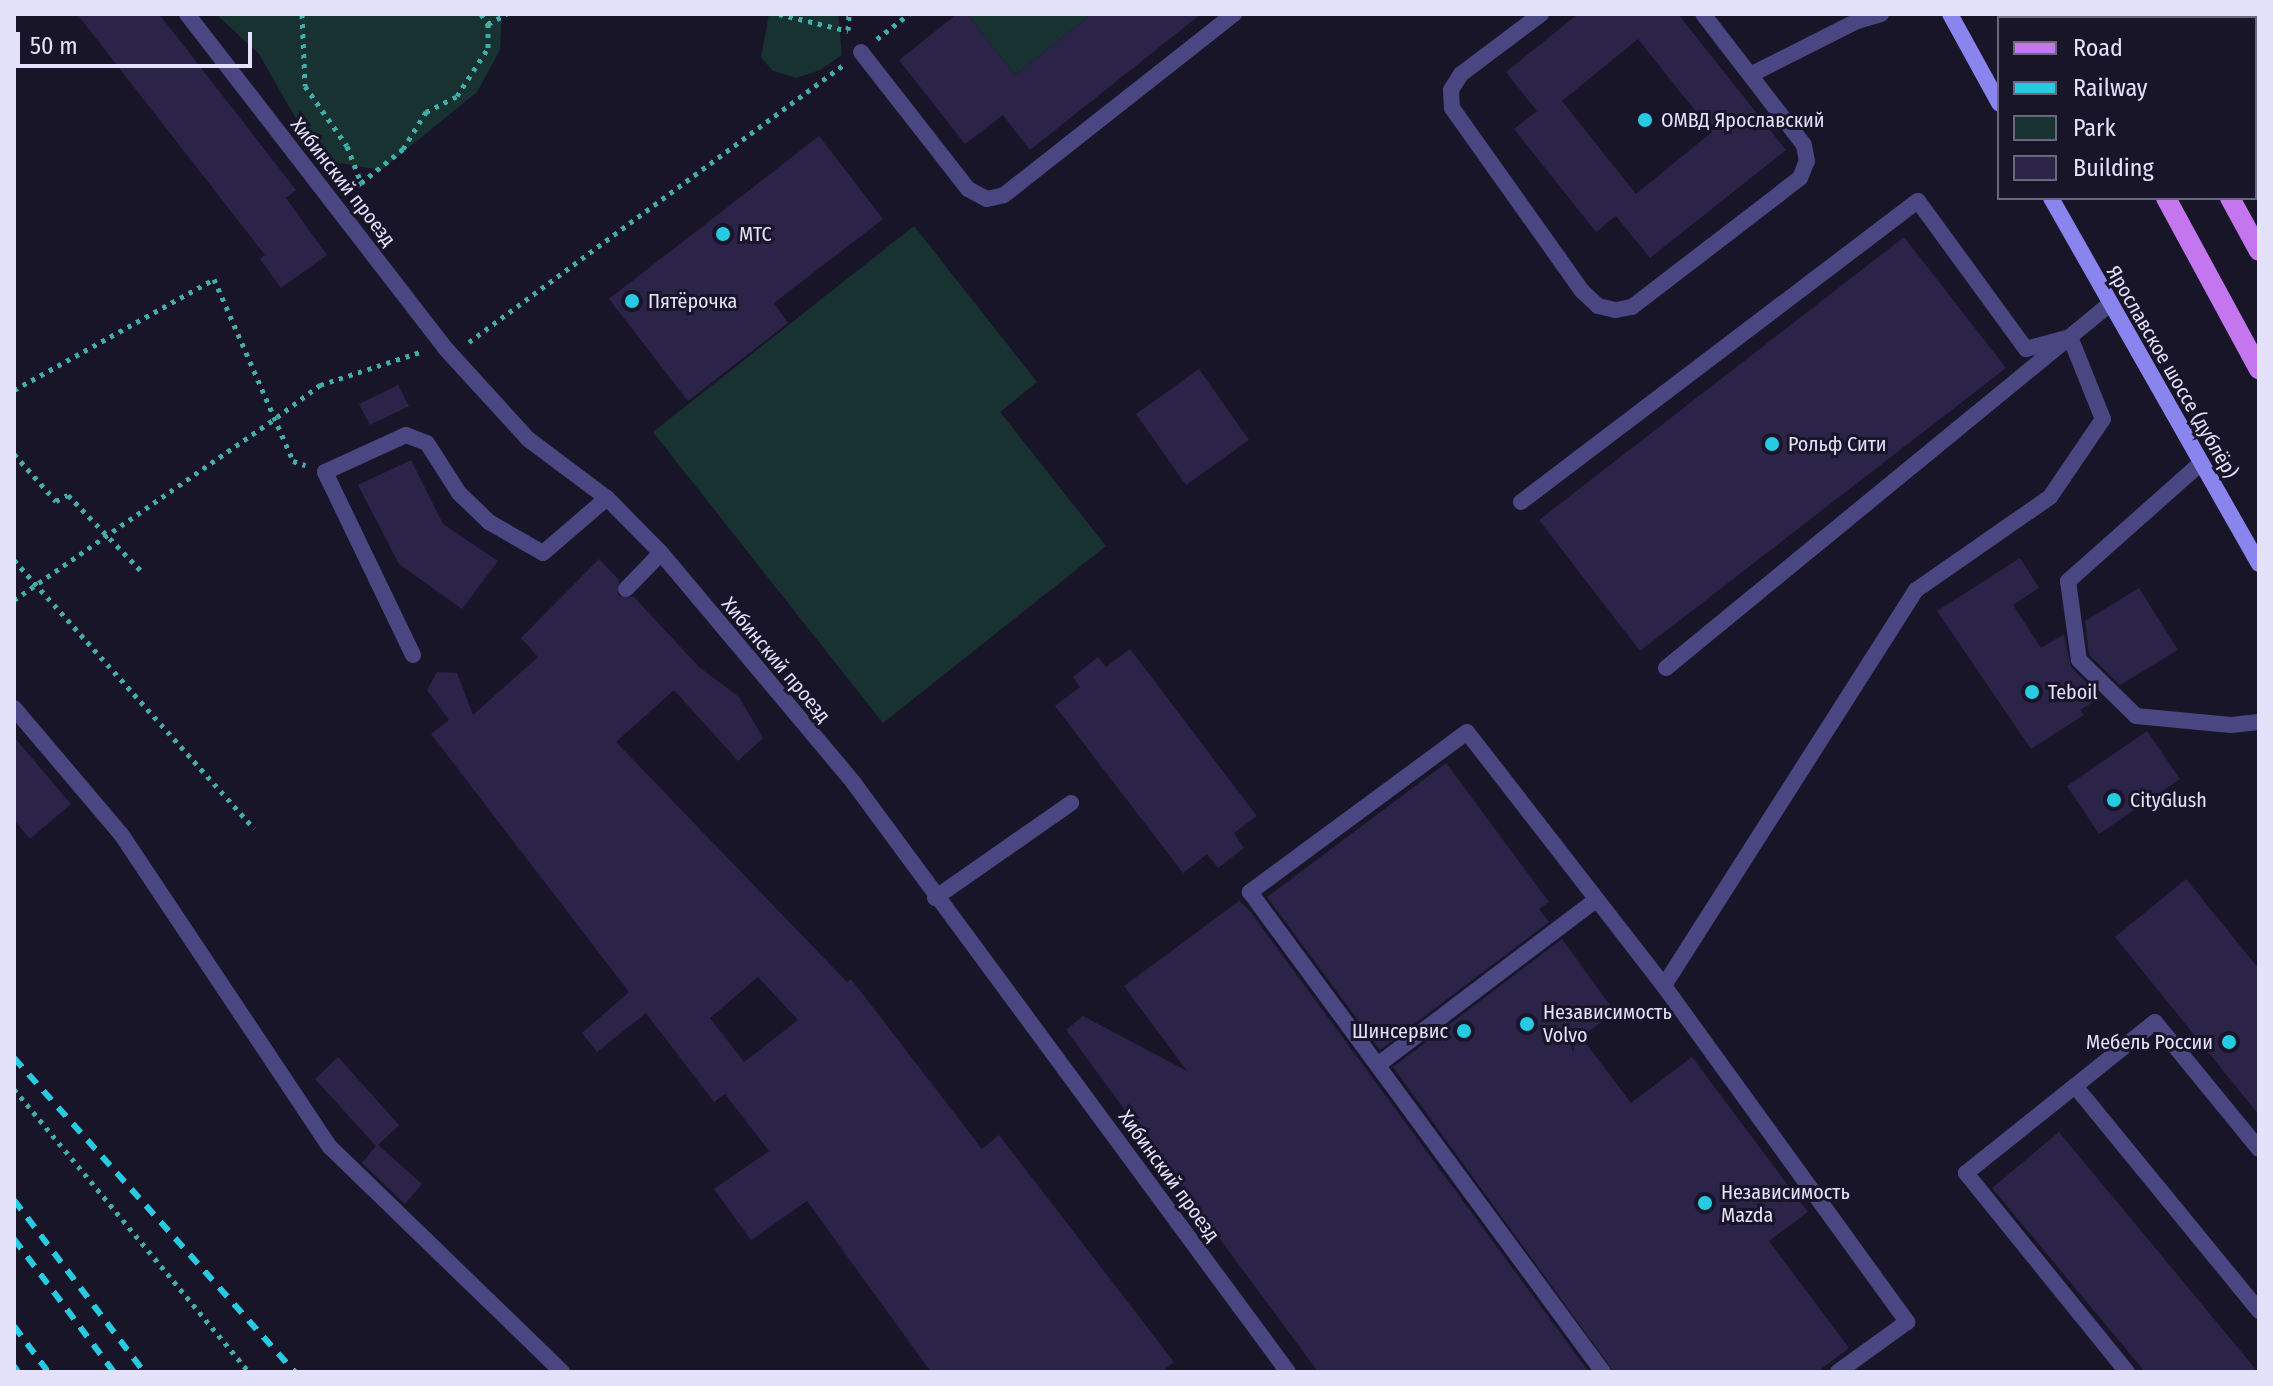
<!DOCTYPE html>
<html>
<head>
<meta charset="utf-8">
<style>
	body { margin:0 }
	#map { position:relative; width:2273px; height:1386px; overflow:hidden; background:#191529; font-family:"Fira Sans Condensed",sans-serif }
	div>[style] { position:absolute }
	[style*='--x'] { left:calc(var(--x)*1px); top:calc(var(--y)*1px); width:calc(var(--w)*1px); rotate:calc(var(--a)*1deg) }
	.green>* { inset:0; background:#183232 }
	.building>* { inset:0; background:#2b2348 }
	.path>* { height:5px; margin-top:-2.5px; transform-origin:0; background:repeating-linear-gradient(90deg,#42aeaa 0 4px,transparent 0 10px) }
	.lane>* { height:16px; margin:-8px; padding:0 8px; transform-origin:8px; border-radius:8px; background:#4a4682 }
	.street>* { height:16px; margin:-8px; padding:0 8px; transform-origin:8px; border-radius:8px; background:#4a4682 }
	.secondary>* { height:16px; margin:-8px; padding:0 8px; transform-origin:8px; border-radius:8px; background:#8984ee }
	.primary>* { height:20px; margin:-10px; padding:0 10px; transform-origin:10px; border-radius:10px; background:#c376ed }
	.rail>* { height:6px; margin-top:-3px; transform-origin:0; background:repeating-linear-gradient(90deg,#26cbe2 0 12px,transparent 0 22px) }
	.path-bridge>* { height:5px; margin-top:-2.5px; transform-origin:0; background:repeating-linear-gradient(90deg,#42aeaa 0 4px,transparent 0 10px) }
	.dots>* { width:22px; height:22px; translate:-50% -50%; box-sizing:border-box; border:4px solid #191529; border-radius:50% }
	span { translate:-50% -50%; white-space:nowrap; text-align:center; line-height:1.15; -webkit-text-stroke:6px #191529; paint-order:stroke }
	.poi-label { font-size:20px; color:#e4e1fb }
	.left { translate:0 -50%; text-align:left }
	.right { translate:-100% -50%; text-align:right }
	.street-label { font-size:20px; color:#e4e1fb }
	.frame { position:absolute; inset:0; border:16px solid #e4e1fb; pointer-events:none }
	.legend { position:absolute; left:1997px; top:16px; width:260px; height:184px; box-sizing:border-box; background:#191529; border:2px solid #6a677d; margin:0; padding:10px 14px; list-style:none; font-size:24px; color:#e4e1fb }
	.legend li { display:flex; align-items:center; gap:16px; height:40px }
	.legend b { width:40px; border:2px solid #6a677d }
	.scale { position:absolute; left:16px; top:32px; width:236px; height:36px; box-sizing:border-box; border:4px solid #e4e1fb; border-top:0; padding-left:10px; font-size:24px; line-height:28px; white-space:nowrap; color:#e4e1fb; -webkit-text-stroke:6px #191529; paint-order:stroke }
</style>
</head>
<body>
<div id="map">
	<div class="green">
		<div style="clip-path:polygon(216px 14px,502px 14px,500px 50px,477px 92px,381px 170px,334px 162px,310px 143px,259px 54px)"></div>
		<div style="clip-path:polygon(769px 14px,838px 14px,842px 55px,820px 70px,796px 78px,773px 71px,761px 57px)"></div>
		<div style="clip-path:polygon(967px 14px,1092px 14px,1015px 75px)"></div>
		<div style="clip-path:polygon(914px 226px,1037px 382px,1000px 412px,1106px 546px,883px 723px,653px 432px)"></div>
	</div>
	<div class="building">
		<div style="clip-path:polygon(77px 14px,159px 14px,296px 190px,286px 198px,327px 255px,281px 288px,260px 259px,265px 255px)"></div>
		<div style="clip-path:polygon(957px 14px,967px 14px,1015px 75px,1092px 14px,1201px 14px,1030px 150px,1003px 115px,965px 144px,899px 60px)"></div>
		<div style="clip-path:polygon(evenodd,1578px 14px,1678px 14px,1786px 150px,1650px 258px,1616px 216px,1596px 232px,1514px 129px,1537px 111px,1506px 72px,1578px 14px,1638px 39px,1712px 132px,1636px 194px,1562px 101px,1638px 39px)"></div>
		<div style="clip-path:polygon(819px 136px,883px 219px,774px 303px,788px 323px,688px 401px,609px 299px)"></div>
		<div style="clip-path:polygon(1904px 237px,2006px 368px,1640px 651px,1539px 520px)"></div>
		<div style="clip-path:polygon(1199px 369px,1249px 440px,1186px 485px,1136px 414px)"></div>
		<div style="clip-path:polygon(398px 385px,409px 406px,370px 425px,359px 404px)"></div>
		<div style="clip-path:polygon(411px 460px,443px 524px,498px 561px,462px 609px,399px 564px,358px 485px)"></div>
		<div style="clip-path:polygon(2020px 558px,2039px 588px,2013px 605px,2041px 648px,2064px 634px,2071px 667px,2101px 697px,2080px 710px,2084px 715px,2031px 749px,1937px 611px)"></div>
		<div style="clip-path:polygon(evenodd,599px 559px,619px 580px,618px 596px,634px 597px,699px 667px,739px 697px,763px 738px,738px 761px,674px 690px,616px 742px,847px 982px,851px 979px,982px 1149px,999px 1135px,1174px 1362px,1161px 1372px,931px 1372px,807px 1201px,751px 1240px,714px 1189px,769px 1151px,725px 1094px,714px 1102px,646px 1013px,597px 1052px,582px 1033px,629px 992px,431px 734px,449px 720px,427px 690px,437px 672px,457px 673px,473px 715px,538px 657px,521px 638px,599px 559px,758px 977px,798px 1020px,744px 1062px,710px 1018px,758px 977px)"></div>
		<div style="clip-path:polygon(2139px 588px,2178px 650px,2120px 685px,2089px 655px,2085px 621px)"></div>
		<div style="clip-path:polygon(1130px 649px,1257px 816px,1234px 833px,1244px 848px,1218px 868px,1207px 854px,1183px 873px,1055px 706px,1080px 687px,1073px 677px,1098px 657px,1106px 667px)"></div>
		<div style="clip-path:polygon(2147px 731px,2180px 779px,2099px 834px,2067px 786px)"></div>
		<div style="clip-path:polygon(14px 737px,71px 804px,30px 839px,14px 820px)"></div>
		<div style="clip-path:polygon(1446px 763px,1549px 902px,1539px 909px,1549px 922px,1380px 1050px,1267px 897px)"></div>
		<div style="clip-path:polygon(2186px 879px,2259px 969px,2259px 1115px,2115px 937px)"></div>
		<div style="clip-path:polygon(1239px 901px,1249px 910px,1589px 1372px,1318px 1372px,1066px 1030px,1083px 1016px,1187px 1071px,1124px 986px)"></div>
		<div style="clip-path:polygon(1562px 939px,1615px 1012px,1581px 1037px,1631px 1103px,1692px 1057px,1808px 1212px,1769px 1241px,1849px 1348px,1817px 1372px,1614px 1372px,1393px 1067px)"></div>
		<div style="clip-path:polygon(338px 1057px,399px 1125px,378px 1145px,422px 1184px,405px 1204px,362px 1163px,376px 1146px,315px 1079px)"></div>
		<div style="clip-path:polygon(2059px 1132px,2258px 1372px,2145px 1372px,1992px 1188px)"></div>
	</div>
	<div class="path">
		<div style="--x:302;--y:14;--w:72;--a:87.6"></div>
		<div style="--x:305;--y:86;--w:73;--a:55"></div>
		<div style="--x:347;--y:146;--w:40;--a:69"></div>
		<div style="--x:361;--y:183;--w:13;--a:148"></div>
		<div style="--x:481;--y:14;--w:12;--a:55"></div>
		<div style="--x:488;--y:24;--w:21;--a:-28"></div>
		<div style="--x:779;--y:14;--w:71;--a:13.8"></div>
		<div style="--x:848;--y:30;--w:16;--a:-86"></div>
		<div style="--x:877;--y:39;--w:41;--a:-38"></div>
		<div style="--x:361;--y:183;--w:54;--a:-39"></div>
		<div style="--x:403;--y:149;--w:44;--a:-58.1"></div>
		<div style="--x:426;--y:112;--w:35;--a:-27"></div>
		<div style="--x:457;--y:96;--w:57;--a:-57.1"></div>
		<div style="--x:488;--y:48;--w:24;--a:-90"></div>
		<div style="--x:469;--y:342;--w:466;--a:-36.5"></div>
		<div style="--x:14;--y:390;--w:229;--a:-29"></div>
		<div style="--x:214;--y:279;--w:198;--a:66.5"></div>
		<div style="--x:293;--y:461;--w:13;--a:18"></div>
		<div style="--x:277;--y:417;--w:54;--a:-36.7"></div>
		<div style="--x:320;--y:385;--w:105;--a:-18.3"></div>
		<div style="--x:14;--y:454;--w:63;--a:48.2"></div>
		<div style="--x:56;--y:501;--w:13;--a:-27"></div>
		<div style="--x:68;--y:495;--w:108;--a:46.1"></div>
		<div style="--x:14;--y:560;--w:360;--a:48.2"></div>
		<div style="--x:14;--y:1089;--w:368;--a:50.3"></div>
	</div>
	<div class="lane">
		<div style="--x:1541;--y:14;--w:100;--a:143.1"></div>
		<div style="--x:1461;--y:74;--w:19;--a:122"></div>
		<div style="--x:1451;--y:90;--w:18;--a:87"></div>
		<div style="--x:1452;--y:108;--w:224;--a:54.6"></div>
		<div style="--x:1582;--y:291;--w:22;--a:43"></div>
		<div style="--x:1598;--y:306;--w:18;--a:13"></div>
		<div style="--x:1616;--y:310;--w:16;--a:-11"></div>
		<div style="--x:1632;--y:307;--w:184;--a:-37.5"></div>
		<div style="--x:1778;--y:195;--w:28;--a:-38"></div>
		<div style="--x:1800;--y:178;--w:18;--a:-68"></div>
		<div style="--x:1807;--y:161;--w:16;--a:-101"></div>
		<div style="--x:1804;--y:145;--w:165;--a:-127.6"></div>
		<div style="--x:861;--y:52;--w:174;--a:52"></div>
		<div style="--x:968;--y:189;--w:21;--a:28"></div>
		<div style="--x:987;--y:199;--w:17;--a:-13"></div>
		<div style="--x:1004;--y:195;--w:293;--a:-38.2"></div>
		<div style="--x:1752;--y:74;--w:118;--a:-26.8"></div>
		<div style="--x:1857;--y:21;--w:25;--a:-16"></div>
		<div style="--x:2201;--y:463;--w:178;--a:138.4"></div>
		<div style="--x:2068;--y:581;--w:80;--a:82.1"></div>
		<div style="--x:2079;--y:660;--w:80;--a:44.5"></div>
		<div style="--x:2136;--y:716;--w:95;--a:5.4"></div>
		<div style="--x:2231;--y:725;--w:28;--a:-6"></div>
		<div style="--x:1521;--y:502;--w:498;--a:-37.2"></div>
		<div style="--x:1918;--y:201;--w:183;--a:53.9"></div>
		<div style="--x:2026;--y:349;--w:46;--a:-15.3"></div>
		<div style="--x:2070;--y:337;--w:88;--a:68.1"></div>
		<div style="--x:2103;--y:419;--w:94;--a:124.2"></div>
		<div style="--x:2050;--y:497;--w:163;--a:145.2"></div>
		<div style="--x:1916;--y:590;--w:469;--a:122.5"></div>
		<div style="--x:1664;--y:986;--w:321;--a:-127.8"></div>
		<div style="--x:1467;--y:732;--w:270;--a:143.6"></div>
		<div style="--x:1250;--y:892;--w:596;--a:53.67"></div>
		<div style="--x:626;--y:589;--w:50;--a:-45.8"></div>
		<div style="--x:413;--y:655;--w:203;--a:-115.7"></div>
		<div style="--x:325;--y:472;--w:89;--a:-24.6"></div>
		<div style="--x:406;--y:435;--w:22;--a:21"></div>
		<div style="--x:427;--y:443;--w:59;--a:57.4"></div>
		<div style="--x:459;--y:493;--w:42;--a:44"></div>
		<div style="--x:489;--y:522;--w:62;--a:29.9"></div>
		<div style="--x:543;--y:553;--w:84;--a:-40.7"></div>
		<div style="--x:1666;--y:668;--w:574;--a:-39.35"></div>
		<div style="--x:14;--y:708;--w:165;--a:49.7"></div>
		<div style="--x:121;--y:834;--w:376;--a:56.3"></div>
		<div style="--x:330;--y:1147;--w:323;--a:44.1"></div>
		<div style="--x:935;--y:898;--w:166;--a:-34.9"></div>
		<div style="--x:1664;--y:986;--w:415;--a:54.1"></div>
		<div style="--x:1907;--y:1322;--w:85;--a:144.1"></div>
		<div style="--x:1379;--y:1064;--w:273;--a:-37.1"></div>
		<div style="--x:2075;--y:1086;--w:102;--a:-38.7"></div>
		<div style="--x:2155;--y:1022;--w:164;--a:50.7"></div>
		<div style="--x:2127;--y:1372;--w:256;--a:-129"></div>
		<div style="--x:1966;--y:1173;--w:139;--a:-38.6"></div>
		<div style="--x:2075;--y:1086;--w:291;--a:50.7"></div>
	</div>
	<div class="street">
		<div style="--x:187;--y:14;--w:422;--a:52.3"></div>
		<div style="--x:445;--y:348;--w:123;--a:47.6"></div>
		<div style="--x:528;--y:439;--w:99;--a:36.8"></div>
		<div style="--x:607;--y:498;--w:77;--a:45.5"></div>
		<div style="--x:661;--y:553;--w:299;--a:50"></div>
		<div style="--x:853;--y:782;--w:733;--a:53.6"></div>
	</div>
	<div class="secondary">
		<div style="--x:1950;--y:14;--w:102;--a:61.2"></div>
		<div style="--x:2051;--y:198;--w:421;--a:60.4"></div>
	</div>
	<div class="primary">
		<div style="--x:2066;--y:14;--w:4;--a:63"></div>
		<div style="--x:2130;--y:14;--w:4;--a:63"></div>
		<div style="--x:2166;--y:198;--w:195;--a:61.5"></div>
		<div style="--x:2230;--y:198;--w:60;--a:61.3"></div>
	</div>
	<div class="rail">
		<div style="--x:14;--y:1058;--w:421;--a:48.2"></div>
		<div style="--x:14;--y:1200;--w:216;--a:52.9"></div>
		<div style="--x:14;--y:1239;--w:166;--a:53.1"></div>
		<div style="--x:14;--y:1326;--w:57;--a:53.5"></div>
		<div style="--x:14;--y:1366;--w:7;--a:56"></div>
	</div>
	<div class="path-bridge">
		<div style="--x:14;--y:600;--w:320;--a:-34.8"></div>
	</div>
	<div class="dots">
		<div style="left:1645px;top:120px;background:#26cbe2"></div>
		<div style="left:723px;top:234px;background:#26cbe2"></div>
		<div style="left:632px;top:301px;background:#26cbe2"></div>
		<div style="left:1772px;top:444px;background:#26cbe2"></div>
		<div style="left:2032px;top:692px;background:#26cbe2"></div>
		<div style="left:2114px;top:800px;background:#26cbe2"></div>
		<div style="left:1527px;top:1024px;background:#26cbe2"></div>
		<div style="left:1464px;top:1031px;background:#26cbe2"></div>
		<div style="left:2229px;top:1042px;background:#26cbe2"></div>
		<div style="left:1705px;top:1203px;background:#26cbe2"></div>
	</div>
	<div class="poi-label">
		<span class="left" style="left:1661px;top:120px">ОМВД Ярославский</span>
		<span class="left" style="left:739px;top:234px">МТС</span>
		<span class="left" style="left:648px;top:301px">Пятёрочка</span>
		<span class="left" style="left:1788px;top:444px">Рольф Сити</span>
		<span class="left" style="left:2048px;top:692px">Teboil</span>
		<span class="left" style="left:2130px;top:800px">CityGlush</span>
		<span class="left" style="left:1543px;top:1024px">Независимость<br>Volvo</span>
		<span class="right" style="left:1448px;top:1031px">Шинсервис</span>
		<span class="right" style="left:2213px;top:1042px">Мебель России</span>
		<span class="left" style="left:1721px;top:1204px">Независимость<br>Mazda</span>
	</div>
	<div class="street-label">
		<span style="left:343px;top:182px;rotate:52deg">Хибинский проезд</span>
		<span style="left:2172px;top:372px;rotate:60deg">Ярославское шоссе (дублёр)</span>
		<span style="left:776px;top:660px;rotate:50deg">Хибинский проезд</span>
		<span style="left:1169px;top:1176px;rotate:54deg">Хибинский проезд</span>
	</div>
	<div class="frame"></div>
	<ul class="legend">
	<li><b style="height:10px;background:#c376ed"></b>Road</li>
	<li><b style="height:10px;background:#26cbe2"></b>Railway</li>
	<li><b style="height:22px;background:#183232"></b>Park</li>
	<li><b style="height:22px;background:#2b2348"></b>Building</li>
	</ul>
	<div class="scale">50 m</div>
</div>
</body>
</html>
